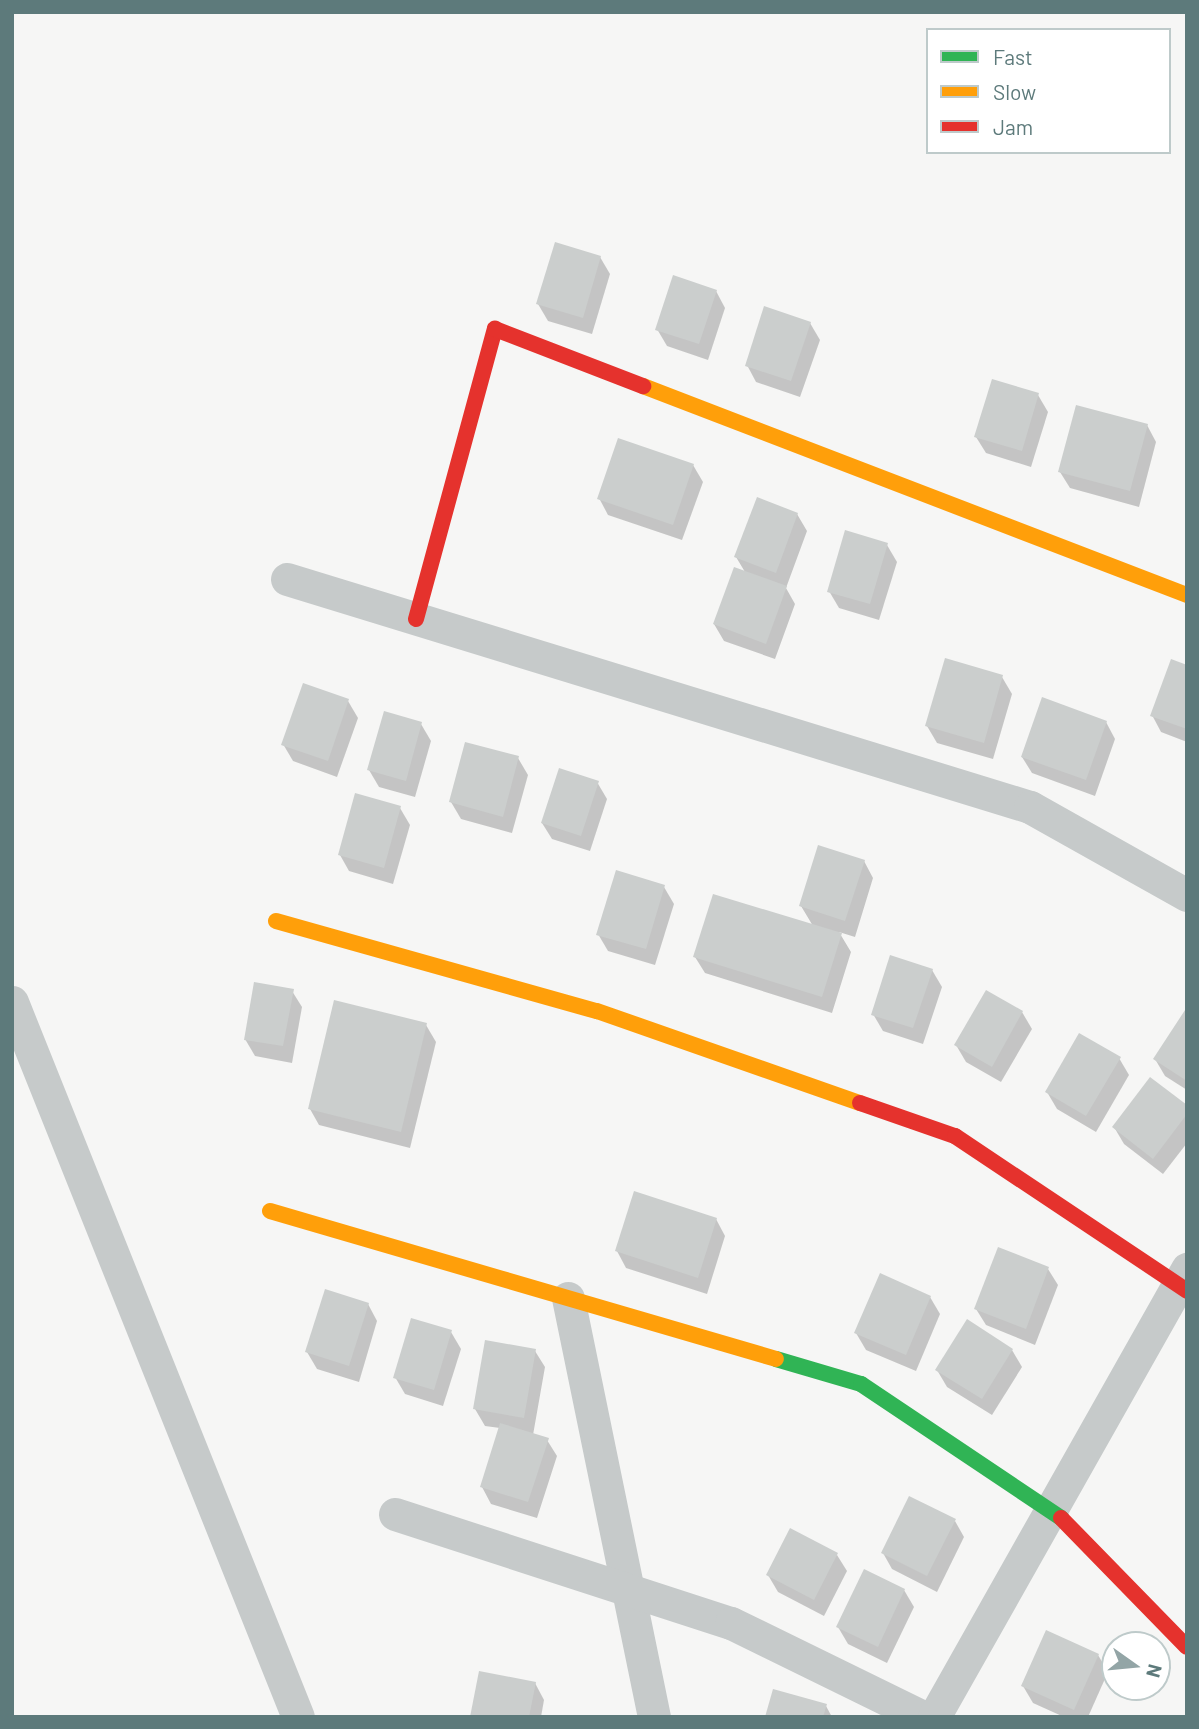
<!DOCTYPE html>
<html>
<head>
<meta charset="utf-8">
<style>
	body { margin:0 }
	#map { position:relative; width:1199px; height:1729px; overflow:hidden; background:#f6f6f5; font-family:Barlow,sans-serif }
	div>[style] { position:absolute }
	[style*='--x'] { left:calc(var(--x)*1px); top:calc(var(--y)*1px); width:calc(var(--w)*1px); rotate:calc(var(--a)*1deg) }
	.shadow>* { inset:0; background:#0003 }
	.building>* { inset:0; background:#cbcecd }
	.street>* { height:33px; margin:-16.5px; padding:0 16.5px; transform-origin:16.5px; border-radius:16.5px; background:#c6caca }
	.fast>* { height:16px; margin:-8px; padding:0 8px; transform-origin:8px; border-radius:8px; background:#30b455 }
	.slow>* { height:16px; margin:-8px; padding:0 8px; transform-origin:8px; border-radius:8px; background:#ff9f0a }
	.jam>* { height:16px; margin:-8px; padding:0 8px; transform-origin:8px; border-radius:8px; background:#e5322d }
	span { translate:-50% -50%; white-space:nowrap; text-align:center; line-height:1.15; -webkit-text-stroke:7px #fff; paint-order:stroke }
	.frame { position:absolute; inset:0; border:14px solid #5d7a7b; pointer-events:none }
	.legend { position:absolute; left:926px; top:28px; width:245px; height:126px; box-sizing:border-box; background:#fff; border:2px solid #becaca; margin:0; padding:9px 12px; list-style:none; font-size:21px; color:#5d7a7b }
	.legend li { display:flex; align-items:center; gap:14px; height:35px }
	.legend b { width:35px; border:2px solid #becaca }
	.north { position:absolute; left:1101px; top:1631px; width:70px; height:70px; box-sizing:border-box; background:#fff; border:2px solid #becaca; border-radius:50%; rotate:105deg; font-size:19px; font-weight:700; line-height:28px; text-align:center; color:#5d7a7b }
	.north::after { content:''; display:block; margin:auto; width:24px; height:32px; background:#93a5a6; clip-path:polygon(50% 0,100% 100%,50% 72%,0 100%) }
</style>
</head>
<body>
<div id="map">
	<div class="shadow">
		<div style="clip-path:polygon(600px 257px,610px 274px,592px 334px,548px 321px,538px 304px)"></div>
		<div style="clip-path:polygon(716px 291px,725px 308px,708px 360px,667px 346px,657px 329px)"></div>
		<div style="clip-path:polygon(810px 323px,820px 340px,800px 397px,756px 382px,747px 365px)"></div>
		<div style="clip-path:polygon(1038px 395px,1048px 412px,1031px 467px,986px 453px,976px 437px)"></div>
		<div style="clip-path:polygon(1147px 425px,1156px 442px,1139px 507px,1070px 488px,1060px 472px)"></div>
		<div style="clip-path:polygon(693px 465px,703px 482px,682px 540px,608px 515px,599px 498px)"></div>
		<div style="clip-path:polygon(797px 514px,807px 531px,786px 588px,795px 604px,775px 659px,724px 641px,714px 624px,745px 572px,736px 557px)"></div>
		<div style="clip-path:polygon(887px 545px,897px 562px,879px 620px,839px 608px,829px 591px)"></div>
		<div style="clip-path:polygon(1187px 667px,1187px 742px,1161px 732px,1152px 715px)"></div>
		<div style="clip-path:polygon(1002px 677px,1012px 694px,993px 759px,937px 743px,927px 726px)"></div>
		<div style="clip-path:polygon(348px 701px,358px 718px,337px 777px,293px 761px,283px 744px)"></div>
		<div style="clip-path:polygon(1106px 722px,1115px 739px,1095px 796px,1032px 773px,1022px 757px)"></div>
		<div style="clip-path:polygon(421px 724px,431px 741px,415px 797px,379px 787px,369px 770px)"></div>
		<div style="clip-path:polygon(518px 758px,528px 775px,512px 833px,461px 819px,451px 802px)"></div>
		<div style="clip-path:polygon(597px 782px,607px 799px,590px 851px,552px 839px,542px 823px)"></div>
		<div style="clip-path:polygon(400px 808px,410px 825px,393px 884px,349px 871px,340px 855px)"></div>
		<div style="clip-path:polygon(864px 861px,873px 878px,855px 937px,839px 932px,851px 952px,832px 1013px,705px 973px,695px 957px,813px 926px,801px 906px)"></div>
		<div style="clip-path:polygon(664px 887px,674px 904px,655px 965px,608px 951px,598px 934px)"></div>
		<div style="clip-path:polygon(932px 970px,942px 987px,923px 1044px,883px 1031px,873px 1014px)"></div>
		<div style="clip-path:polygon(292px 991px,302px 1007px,292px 1063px,255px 1056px,245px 1039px)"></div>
		<div style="clip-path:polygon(1187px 1010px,1187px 1090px,1165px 1076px,1155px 1059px)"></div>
		<div style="clip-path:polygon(1022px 1012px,1032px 1029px,1001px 1082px,966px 1062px,956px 1045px)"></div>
		<div style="clip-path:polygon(426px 1025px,436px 1042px,410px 1148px,319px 1125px,310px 1109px)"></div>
		<div style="clip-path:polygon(1119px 1058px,1129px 1075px,1096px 1132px,1057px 1109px,1047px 1092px)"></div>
		<div style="clip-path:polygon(1187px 1107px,1187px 1143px,1163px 1174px,1124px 1144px,1114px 1127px)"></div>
		<div style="clip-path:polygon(716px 1219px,725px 1236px,707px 1294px,626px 1268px,617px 1251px)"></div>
		<div style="clip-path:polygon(1048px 1269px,1058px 1285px,1035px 1345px,986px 1325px,976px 1309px)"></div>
		<div style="clip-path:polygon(930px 1297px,940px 1314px,916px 1371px,866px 1350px,856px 1333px)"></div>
		<div style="clip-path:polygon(368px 1304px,377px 1321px,359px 1382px,317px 1369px,307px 1352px)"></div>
		<div style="clip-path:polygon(451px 1332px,461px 1349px,443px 1406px,405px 1394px,395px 1377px)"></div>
		<div style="clip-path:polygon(1012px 1350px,1022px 1367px,992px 1415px,947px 1387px,937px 1370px)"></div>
		<div style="clip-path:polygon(535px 1351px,545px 1367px,533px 1435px,547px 1440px,557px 1456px,537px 1518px,491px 1504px,482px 1487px,500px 1428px,485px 1426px,475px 1409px)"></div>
		<div style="clip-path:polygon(955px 1521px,964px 1537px,937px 1592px,892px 1569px,883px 1553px)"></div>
		<div style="clip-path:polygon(837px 1555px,847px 1571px,824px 1616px,778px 1592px,768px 1575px)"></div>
		<div style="clip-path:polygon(904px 1590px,914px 1607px,887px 1663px,848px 1644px,838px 1627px)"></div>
		<div style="clip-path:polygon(1098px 1655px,1108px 1672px,1088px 1717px,1064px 1717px,1033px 1703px,1023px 1686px)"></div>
		<div style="clip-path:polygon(535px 1683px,544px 1700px,541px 1717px,471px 1717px)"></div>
		<div style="clip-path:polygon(826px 1706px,832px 1717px,767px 1717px)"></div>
	</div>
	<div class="building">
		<div style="clip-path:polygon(555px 242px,601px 256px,583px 318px,536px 304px)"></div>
		<div style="clip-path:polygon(673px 275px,717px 290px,699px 344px,655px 330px)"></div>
		<div style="clip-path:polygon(764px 306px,811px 322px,791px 381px,745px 366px)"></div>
		<div style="clip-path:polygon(992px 379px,1039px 393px,1022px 451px,974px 437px)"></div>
		<div style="clip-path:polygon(1076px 405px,1148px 424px,1130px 491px,1058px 472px)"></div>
		<div style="clip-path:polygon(618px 438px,694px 464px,673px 525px,597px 499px)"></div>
		<div style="clip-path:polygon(757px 497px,798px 513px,776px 573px,734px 557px)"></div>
		<div style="clip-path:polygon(845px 530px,888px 543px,870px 604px,827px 592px)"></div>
		<div style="clip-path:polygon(734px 567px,787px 586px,766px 644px,713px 624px)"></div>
		<div style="clip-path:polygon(945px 658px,1003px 675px,984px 743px,925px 726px)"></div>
		<div style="clip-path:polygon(1171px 659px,1187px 665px,1187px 729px,1150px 716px)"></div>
		<div style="clip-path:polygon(303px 683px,349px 699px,328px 761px,281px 745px)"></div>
		<div style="clip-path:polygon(1042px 697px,1107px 721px,1086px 780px,1021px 757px)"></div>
		<div style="clip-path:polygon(384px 711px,422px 722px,406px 781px,367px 770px)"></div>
		<div style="clip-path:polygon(465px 742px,519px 756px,503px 817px,449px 802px)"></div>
		<div style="clip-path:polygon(559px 768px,599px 781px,581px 836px,541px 823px)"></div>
		<div style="clip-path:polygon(355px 793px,401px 806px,384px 868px,338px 855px)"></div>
		<div style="clip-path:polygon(818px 845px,865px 860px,845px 921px,799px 906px)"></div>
		<div style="clip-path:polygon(616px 870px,665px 885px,646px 949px,596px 935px)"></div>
		<div style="clip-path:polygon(713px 894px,842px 933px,822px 997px,693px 957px)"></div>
		<div style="clip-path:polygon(890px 955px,933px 969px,913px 1028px,871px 1015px)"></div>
		<div style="clip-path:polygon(254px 982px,294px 989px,283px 1046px,244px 1040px)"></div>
		<div style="clip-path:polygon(986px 990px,1023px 1011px,992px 1067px,954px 1045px)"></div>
		<div style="clip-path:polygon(334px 1000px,427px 1023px,401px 1132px,308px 1109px)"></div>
		<div style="clip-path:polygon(1187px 1007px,1187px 1081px,1153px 1059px)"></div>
		<div style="clip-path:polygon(1079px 1033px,1121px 1057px,1086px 1116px,1045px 1092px)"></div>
		<div style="clip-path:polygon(1150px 1077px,1187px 1105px,1187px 1114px,1153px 1159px,1112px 1127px)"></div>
		<div style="clip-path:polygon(634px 1191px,717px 1218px,698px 1278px,615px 1251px)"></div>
		<div style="clip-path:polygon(998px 1247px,1049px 1267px,1026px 1329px,974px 1309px)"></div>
		<div style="clip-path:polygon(880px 1273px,931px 1296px,906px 1355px,854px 1333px)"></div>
		<div style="clip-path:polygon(325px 1289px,369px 1303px,349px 1366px,305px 1352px)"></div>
		<div style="clip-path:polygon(411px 1318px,452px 1330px,434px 1390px,393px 1378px)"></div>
		<div style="clip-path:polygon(967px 1319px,1013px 1349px,982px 1399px,935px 1370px)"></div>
		<div style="clip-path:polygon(485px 1340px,536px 1349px,524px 1418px,473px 1409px)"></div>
		<div style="clip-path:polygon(500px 1423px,549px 1438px,528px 1502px,480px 1487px)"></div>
		<div style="clip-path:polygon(909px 1496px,956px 1519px,927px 1576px,881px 1553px)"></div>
		<div style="clip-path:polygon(790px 1528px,838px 1553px,814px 1600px,766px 1575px)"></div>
		<div style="clip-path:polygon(864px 1569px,905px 1589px,878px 1647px,836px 1627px)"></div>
		<div style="clip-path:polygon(1046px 1630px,1099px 1654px,1074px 1710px,1021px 1686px)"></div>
		<div style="clip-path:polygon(479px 1671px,536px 1682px,529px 1717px,470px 1717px)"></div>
		<div style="clip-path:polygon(773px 1689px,827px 1704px,823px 1717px,765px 1717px)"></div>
	</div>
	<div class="street">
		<div style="--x:287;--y:579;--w:777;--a:17.06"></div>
		<div style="--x:1030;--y:807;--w:180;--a:29.3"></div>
		<div style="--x:12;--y:1002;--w:770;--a:68.2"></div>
		<div style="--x:568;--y:1298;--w:428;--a:78.4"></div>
		<div style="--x:395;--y:1514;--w:353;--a:18"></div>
		<div style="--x:731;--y:1623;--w:214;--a:26.1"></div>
		<div style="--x:934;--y:1717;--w:515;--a:-60.55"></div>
	</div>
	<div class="fast">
		<div style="--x:776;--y:1359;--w:89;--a:16.4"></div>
		<div style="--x:861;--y:1384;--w:241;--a:33.8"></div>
	</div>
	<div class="slow">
		<div style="--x:643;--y:386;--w:583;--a:21.02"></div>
		<div style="--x:276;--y:921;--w:333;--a:15.7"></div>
		<div style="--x:597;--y:1011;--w:279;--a:19.3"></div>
		<div style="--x:270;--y:1211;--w:527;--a:16.3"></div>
	</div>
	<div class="jam">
		<div style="--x:416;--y:619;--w:301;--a:-74.8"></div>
		<div style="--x:495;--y:329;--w:159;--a:21.1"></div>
		<div style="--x:860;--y:1103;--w:101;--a:19.2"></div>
		<div style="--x:955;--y:1136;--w:279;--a:33.7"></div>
		<div style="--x:1061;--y:1518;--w:180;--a:45.7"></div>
	</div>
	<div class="frame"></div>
	<ul class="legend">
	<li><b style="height:9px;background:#30b455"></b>Fast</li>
	<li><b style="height:9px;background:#ff9f0a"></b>Slow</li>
	<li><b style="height:9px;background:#e5322d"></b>Jam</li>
	</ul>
	<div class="north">N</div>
</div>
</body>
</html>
